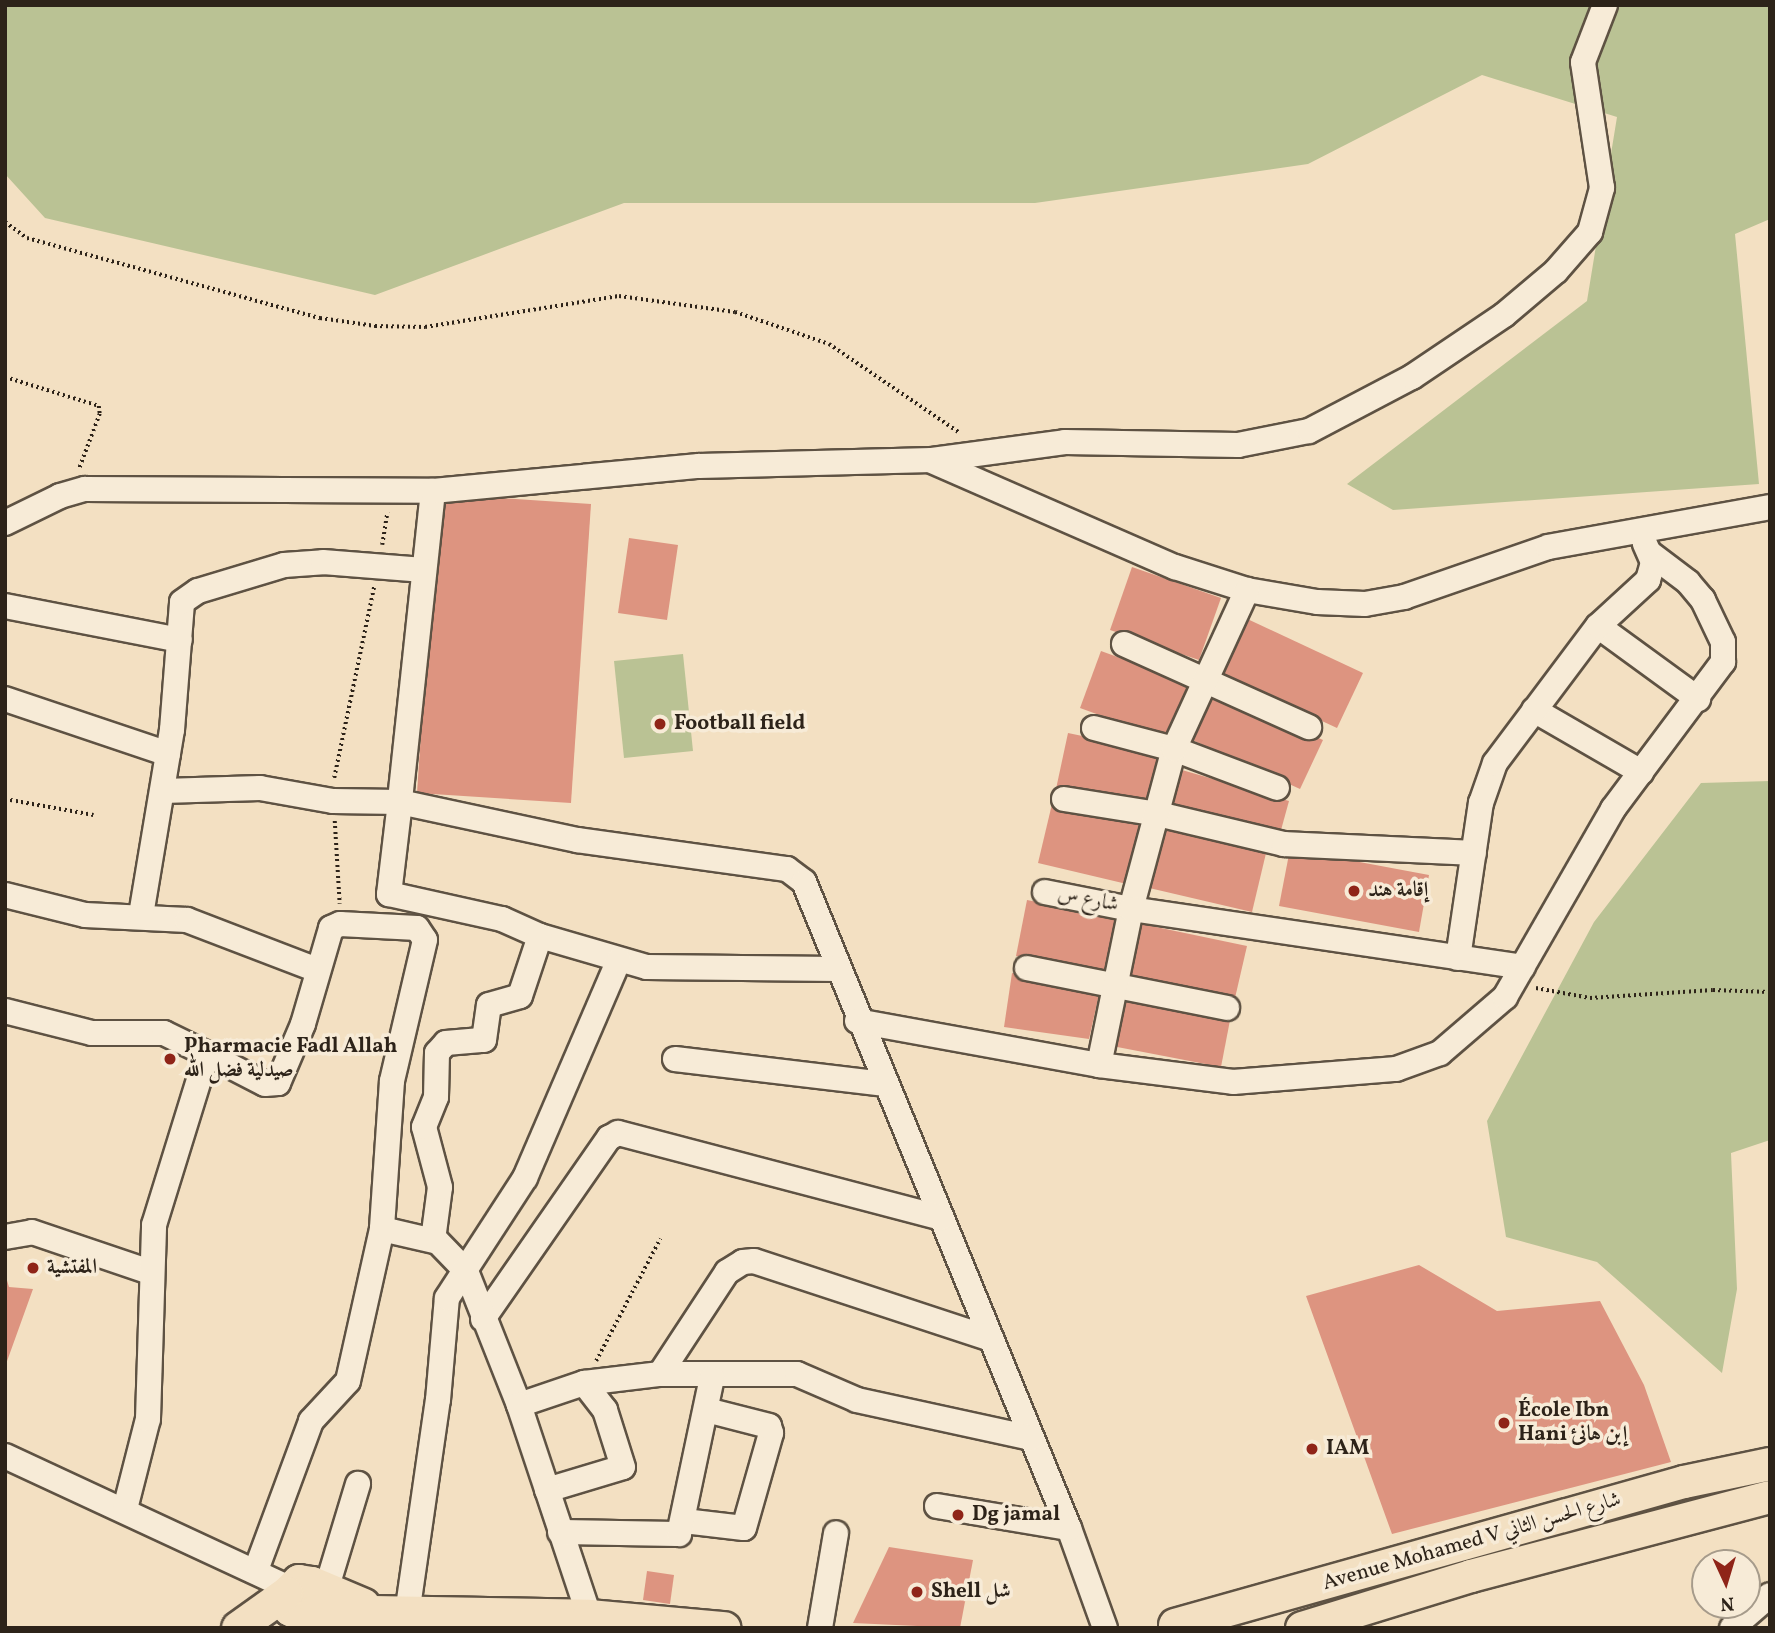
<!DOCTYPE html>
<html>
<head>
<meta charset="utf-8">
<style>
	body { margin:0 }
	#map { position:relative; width:1775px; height:1633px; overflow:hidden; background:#f3e0c2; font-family:Vollkorn,Amiri,serif }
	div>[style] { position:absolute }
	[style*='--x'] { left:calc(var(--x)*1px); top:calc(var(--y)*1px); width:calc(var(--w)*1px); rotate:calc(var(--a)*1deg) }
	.green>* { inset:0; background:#bac294 }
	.building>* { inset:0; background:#dd9480 }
	.path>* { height:3.5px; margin-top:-1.75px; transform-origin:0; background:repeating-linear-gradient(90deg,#2d2319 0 2px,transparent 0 5.5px) }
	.roads { filter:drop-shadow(2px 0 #5e5243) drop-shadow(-2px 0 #5e5243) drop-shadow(0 2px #5e5243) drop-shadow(0 -2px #5e5243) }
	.minor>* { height:24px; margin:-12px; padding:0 12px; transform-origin:12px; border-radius:12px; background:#f7ebd7 }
	.major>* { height:32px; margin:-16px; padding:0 16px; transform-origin:16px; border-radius:16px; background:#f3e0c2 }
	.dots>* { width:19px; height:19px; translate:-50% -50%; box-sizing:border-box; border:4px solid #f7ebd7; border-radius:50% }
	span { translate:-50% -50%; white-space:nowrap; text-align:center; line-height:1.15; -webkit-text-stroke:7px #f7ebd7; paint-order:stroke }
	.poi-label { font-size:21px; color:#2d2319; font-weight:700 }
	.left { translate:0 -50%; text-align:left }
	.street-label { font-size:21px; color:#2d2319 }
	.frame { position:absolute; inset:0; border:7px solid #2d2319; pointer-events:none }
	.north { position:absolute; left:1691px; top:1549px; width:70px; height:70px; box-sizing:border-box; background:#f7ebd7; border:2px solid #a69b8b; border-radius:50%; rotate:176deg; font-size:19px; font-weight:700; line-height:28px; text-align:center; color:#2d2319 }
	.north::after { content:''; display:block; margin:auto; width:24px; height:32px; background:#8f2418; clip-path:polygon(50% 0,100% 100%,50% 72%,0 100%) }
</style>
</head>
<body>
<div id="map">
	<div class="green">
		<div style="clip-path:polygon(5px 5px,1770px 5px,1770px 219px,1735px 234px,1759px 484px,1393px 510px,1347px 484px,1587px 301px,1617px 117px,1482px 75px,1308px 164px,1035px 203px,624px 203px,375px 295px,45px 218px,5px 174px)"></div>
		<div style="clip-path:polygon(683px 654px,693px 751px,624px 758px,614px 661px)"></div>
		<div style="clip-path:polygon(1770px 781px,1770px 1140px,1731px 1153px,1737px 1289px,1722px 1373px,1597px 1262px,1506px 1237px,1487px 1121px,1594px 922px,1701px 783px)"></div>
	</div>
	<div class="building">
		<div style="clip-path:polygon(437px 494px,591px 504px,571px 803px,417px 793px)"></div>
		<div style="clip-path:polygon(629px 538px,678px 545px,667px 620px,618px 613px)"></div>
		<div style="clip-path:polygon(1132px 567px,1221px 598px,1199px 660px,1110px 630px)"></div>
		<div style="clip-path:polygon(1241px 616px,1363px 673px,1337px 728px,1216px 672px)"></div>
		<div style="clip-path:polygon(1101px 651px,1189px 683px,1168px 740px,1080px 708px)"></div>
		<div style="clip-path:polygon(1212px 690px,1323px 740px,1300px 789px,1190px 739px)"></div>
		<div style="clip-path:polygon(1068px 733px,1164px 753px,1152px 808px,1056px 789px)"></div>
		<div style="clip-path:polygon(1182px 770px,1289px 801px,1278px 841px,1171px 809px)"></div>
		<div style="clip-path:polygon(1052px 804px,1145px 827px,1131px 885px,1038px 863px)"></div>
		<div style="clip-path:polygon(1160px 824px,1267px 849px,1252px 912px,1145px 887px)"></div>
		<div style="clip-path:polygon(1290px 849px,1429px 875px,1419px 932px,1279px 906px)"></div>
		<div style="clip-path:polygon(1027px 900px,1118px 918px,1107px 974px,1016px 956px)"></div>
		<div style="clip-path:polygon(1137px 923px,1247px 946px,1235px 998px,1126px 975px)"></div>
		<div style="clip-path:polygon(1012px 973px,1100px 990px,1089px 1039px,1004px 1027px)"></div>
		<div style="clip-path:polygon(1122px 994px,1231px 1015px,1221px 1067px,1112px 1046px)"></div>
		<div style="clip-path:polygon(1419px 1265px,1497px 1311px,1600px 1301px,1644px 1385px,1671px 1462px,1392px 1534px,1306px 1296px)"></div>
		<div style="clip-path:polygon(6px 1277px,9px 1287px,33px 1289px,6px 1364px)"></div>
		<div style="clip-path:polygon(889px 1547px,973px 1560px,960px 1628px,853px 1623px)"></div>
		<div style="clip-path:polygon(647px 1571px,674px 1575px,670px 1604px,643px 1600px)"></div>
	</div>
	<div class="path">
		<div style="--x:5;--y:222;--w:27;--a:36"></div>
		<div style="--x:27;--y:238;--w:304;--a:15.3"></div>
		<div style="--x:320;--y:318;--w:56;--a:8.3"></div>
		<div style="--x:375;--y:326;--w:50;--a:1.1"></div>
		<div style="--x:425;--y:327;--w:196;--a:-9.1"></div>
		<div style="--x:619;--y:296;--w:117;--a:7.9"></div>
		<div style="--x:735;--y:312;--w:99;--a:18.8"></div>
		<div style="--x:829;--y:344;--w:158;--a:34.2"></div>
		<div style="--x:5;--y:377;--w:98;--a:17.1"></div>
		<div style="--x:99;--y:406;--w:8;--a:83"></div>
		<div style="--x:100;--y:414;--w:60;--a:110.6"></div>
		<div style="--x:382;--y:545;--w:33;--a:-81"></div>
		<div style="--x:334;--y:778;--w:195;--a:-78.2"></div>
		<div style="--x:5;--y:799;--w:90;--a:10.2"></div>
		<div style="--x:335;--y:821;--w:83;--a:86.6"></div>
		<div style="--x:1536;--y:988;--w:55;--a:10.5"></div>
		<div style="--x:1590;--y:998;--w:123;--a:-3.7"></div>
		<div style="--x:1713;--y:990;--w:57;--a:2"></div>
		<div style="--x:596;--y:1361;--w:138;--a:-62.3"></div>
	</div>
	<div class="roads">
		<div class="minor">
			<div style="--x:932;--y:461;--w:265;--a:23.6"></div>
			<div style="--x:1175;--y:567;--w:76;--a:17.7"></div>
			<div style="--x:1247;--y:590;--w:71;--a:9.7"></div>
			<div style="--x:1317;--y:602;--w:48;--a:2.4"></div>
			<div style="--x:1365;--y:604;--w:40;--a:-10"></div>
			<div style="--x:1404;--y:597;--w:152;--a:-19.1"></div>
			<div style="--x:1548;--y:547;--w:226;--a:-10.2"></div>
			<div style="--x:433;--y:491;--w:313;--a:96.1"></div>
			<div style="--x:400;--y:802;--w:181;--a:12.1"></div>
			<div style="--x:577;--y:840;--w:212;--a:7.9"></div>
			<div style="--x:787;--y:869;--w:21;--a:37"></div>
			<div style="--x:804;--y:882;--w:698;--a:67.7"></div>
			<div style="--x:1069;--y:1528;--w:106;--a:70.2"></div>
			<div style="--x:5;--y:523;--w:61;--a:-26.1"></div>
			<div style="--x:60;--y:496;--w:26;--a:-16"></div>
			<div style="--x:85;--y:489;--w:348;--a:0.3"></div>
			<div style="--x:433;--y:491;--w:267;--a:-5.4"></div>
			<div style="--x:699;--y:466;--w:233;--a:-1.5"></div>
			<div style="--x:932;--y:460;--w:134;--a:-7.7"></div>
			<div style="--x:1065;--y:442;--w:173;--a:1"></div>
			<div style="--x:1238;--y:445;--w:72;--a:-11.2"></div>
			<div style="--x:1309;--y:431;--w:116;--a:-27.7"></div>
			<div style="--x:1412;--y:377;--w:111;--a:-34"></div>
			<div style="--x:1504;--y:315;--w:68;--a:-40.2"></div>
			<div style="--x:1556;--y:271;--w:52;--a:-48.9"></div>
			<div style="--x:1590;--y:232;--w:46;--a:-74.7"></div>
			<div style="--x:1602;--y:188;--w:127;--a:-98.6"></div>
			<div style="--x:1583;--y:62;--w:61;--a:-68.9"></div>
			<div style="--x:5;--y:606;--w:178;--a:11"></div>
			<div style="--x:1598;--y:626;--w:124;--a:36.1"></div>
			<div style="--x:1124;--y:644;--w:203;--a:24.2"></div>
			<div style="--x:5;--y:699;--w:172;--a:18.6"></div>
			<div style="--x:1534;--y:710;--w:124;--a:30.1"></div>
			<div style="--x:1094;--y:728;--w:83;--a:14.7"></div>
			<div style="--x:1174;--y:749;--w:110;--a:20.7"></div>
			<div style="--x:163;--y:791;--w:97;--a:-1.8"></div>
			<div style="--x:260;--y:788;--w:74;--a:10.1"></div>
			<div style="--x:333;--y:801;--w:67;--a:0.9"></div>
			<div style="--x:400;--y:802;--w:93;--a:96.8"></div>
			<div style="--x:389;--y:894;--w:116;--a:12.5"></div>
			<div style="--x:502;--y:919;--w:42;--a:24.1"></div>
			<div style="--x:540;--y:936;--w:111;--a:16.2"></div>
			<div style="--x:647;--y:967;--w:190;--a:0.6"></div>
			<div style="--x:1064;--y:799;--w:95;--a:9.1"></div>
			<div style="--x:1158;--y:814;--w:130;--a:13.4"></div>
			<div style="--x:1284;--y:844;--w:190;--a:2.7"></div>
			<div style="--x:1045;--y:892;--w:88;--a:11.2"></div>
			<div style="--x:1131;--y:909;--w:166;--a:-75"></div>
			<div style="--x:1174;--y:749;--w:175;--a:-65.3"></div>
			<div style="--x:5;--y:895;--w:82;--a:14"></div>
			<div style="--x:85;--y:915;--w:102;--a:2.8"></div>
			<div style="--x:187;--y:920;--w:139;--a:21"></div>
			<div style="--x:141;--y:915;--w:188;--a:-80.5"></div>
			<div style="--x:172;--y:730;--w:128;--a:-85.5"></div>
			<div style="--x:182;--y:602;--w:19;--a:-35"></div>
			<div style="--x:198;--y:591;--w:90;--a:-16.8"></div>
			<div style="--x:284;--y:565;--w:39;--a:-4"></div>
			<div style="--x:323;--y:562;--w:101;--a:4.5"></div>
			<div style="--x:1458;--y:958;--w:157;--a:-81.6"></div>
			<div style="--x:1481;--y:803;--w:42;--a:-70.7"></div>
			<div style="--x:1495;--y:763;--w:171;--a:-53.1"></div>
			<div style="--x:1598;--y:626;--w:68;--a:-42.6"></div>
			<div style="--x:1648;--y:580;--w:19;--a:-74"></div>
			<div style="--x:1653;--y:562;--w:20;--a:-114"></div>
			<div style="--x:1027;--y:968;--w:204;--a:11.3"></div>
			<div style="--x:5;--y:1011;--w:90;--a:14.2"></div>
			<div style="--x:92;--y:1033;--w:72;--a:0"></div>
			<div style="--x:164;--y:1033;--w:48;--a:26"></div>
			<div style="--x:857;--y:1021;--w:246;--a:10.3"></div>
			<div style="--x:1099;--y:1065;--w:159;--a:-78.4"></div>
			<div style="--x:1131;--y:909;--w:396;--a:8.4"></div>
			<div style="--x:675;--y:1059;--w:210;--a:6.8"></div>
			<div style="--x:1099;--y:1065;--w:135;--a:7.2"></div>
			<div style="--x:1233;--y:1082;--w:164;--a:-4.6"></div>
			<div style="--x:1396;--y:1069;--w:47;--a:-20"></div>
			<div style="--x:1440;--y:1053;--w:86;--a:-40.7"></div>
			<div style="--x:1505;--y:997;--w:217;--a:-60.1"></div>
			<div style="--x:1613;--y:809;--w:184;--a:-53.2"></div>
			<div style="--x:1723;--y:662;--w:20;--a:-90"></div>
			<div style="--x:1723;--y:642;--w:47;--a:-115.5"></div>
			<div style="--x:1703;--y:600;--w:23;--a:-130"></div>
			<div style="--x:1688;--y:582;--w:46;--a:-142.9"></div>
			<div style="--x:5;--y:1237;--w:27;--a:-10"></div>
			<div style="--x:32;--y:1232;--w:125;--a:18.7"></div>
			<div style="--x:433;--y:1240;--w:53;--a:-82.5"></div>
			<div style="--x:440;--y:1187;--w:62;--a:-104.9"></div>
			<div style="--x:424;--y:1127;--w:32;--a:-68"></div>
			<div style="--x:436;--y:1097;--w:44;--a:-88.7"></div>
			<div style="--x:437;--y:1053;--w:13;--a:-48"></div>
			<div style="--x:446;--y:1043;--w:38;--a:-5"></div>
			<div style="--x:484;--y:1040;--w:35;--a:-82"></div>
			<div style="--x:489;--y:1005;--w:32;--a:-16"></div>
			<div style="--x:520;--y:996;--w:63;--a:-71.6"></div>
			<div style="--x:483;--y:1319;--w:221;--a:-55.2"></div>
			<div style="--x:609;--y:1138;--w:10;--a:-29"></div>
			<div style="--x:618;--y:1133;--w:334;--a:14.7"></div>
			<div style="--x:660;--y:1374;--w:137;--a:0"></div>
			<div style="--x:797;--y:1374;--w:65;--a:23.4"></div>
			<div style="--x:857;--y:1400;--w:178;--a:12.3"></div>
			<div style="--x:519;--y:1405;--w:69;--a:-18.7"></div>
			<div style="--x:584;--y:1383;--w:77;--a:-6.8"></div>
			<div style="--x:660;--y:1374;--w:122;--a:-56.7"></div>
			<div style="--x:727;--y:1272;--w:19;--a:-32"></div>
			<div style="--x:743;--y:1262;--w:11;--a:-5"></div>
			<div style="--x:754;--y:1261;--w:250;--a:18.2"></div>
			<div style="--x:5;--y:1456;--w:313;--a:24.9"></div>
			<div style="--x:547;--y:1490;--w:79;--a:-16.8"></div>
			<div style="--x:623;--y:1467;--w:60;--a:-107.5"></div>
			<div style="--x:605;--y:1410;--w:34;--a:-128"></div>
			<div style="--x:937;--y:1506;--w:134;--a:9.5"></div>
			<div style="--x:125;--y:1509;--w:93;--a:-75.7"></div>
			<div style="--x:148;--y:1419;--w:194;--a:-88.2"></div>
			<div style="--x:154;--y:1225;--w:179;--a:-72.8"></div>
			<div style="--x:207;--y:1054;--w:65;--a:27.3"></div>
			<div style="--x:265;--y:1084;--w:13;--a:-4"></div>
			<div style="--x:278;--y:1083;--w:64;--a:-67"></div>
			<div style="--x:303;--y:1024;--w:100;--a:-73.7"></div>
			<div style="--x:331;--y:928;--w:10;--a:-24"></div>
			<div style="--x:340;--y:924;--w:77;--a:3"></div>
			<div style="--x:417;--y:928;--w:14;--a:56"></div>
			<div style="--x:425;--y:940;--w:145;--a:103.2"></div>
			<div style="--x:392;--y:1081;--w:148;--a:93.9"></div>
			<div style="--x:382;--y:1229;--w:57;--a:13.1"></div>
			<div style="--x:438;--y:1242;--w:40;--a:46"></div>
			<div style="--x:466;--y:1271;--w:144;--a:68.4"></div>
			<div style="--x:519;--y:1405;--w:222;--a:71.6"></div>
			<div style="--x:684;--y:1521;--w:60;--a:6.7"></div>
			<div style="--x:744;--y:1528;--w:99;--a:-74.1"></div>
			<div style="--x:771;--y:1433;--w:7;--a:-106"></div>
			<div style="--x:769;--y:1426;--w:65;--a:-165.7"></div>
			<div style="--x:560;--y:1532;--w:119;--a:1"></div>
			<div style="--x:679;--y:1534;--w:159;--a:-78.1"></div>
			<div style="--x:256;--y:1570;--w:159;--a:-69.7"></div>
			<div style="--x:311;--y:1421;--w:54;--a:-47.2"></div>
			<div style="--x:348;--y:1381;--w:156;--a:-77.4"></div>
			<div style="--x:326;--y:1590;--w:111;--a:-73.2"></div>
			<div style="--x:405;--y:1628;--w:230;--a:-81.8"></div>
			<div style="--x:438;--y:1400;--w:102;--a:-85"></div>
			<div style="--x:447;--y:1298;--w:143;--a:-57"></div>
			<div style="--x:525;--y:1178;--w:237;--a:-66.7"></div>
			<div style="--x:820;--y:1628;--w:96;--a:-80.4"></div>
			<div style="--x:1732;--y:1628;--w:50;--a:-41"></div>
		</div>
		<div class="major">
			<div style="--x:317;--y:1587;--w:17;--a:77"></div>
			<div style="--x:321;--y:1604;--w:9;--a:126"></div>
			<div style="--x:316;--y:1611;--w:15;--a:160"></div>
			<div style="--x:302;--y:1616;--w:13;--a:-153"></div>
			<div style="--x:290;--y:1610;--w:17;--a:-100"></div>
			<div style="--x:287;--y:1593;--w:17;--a:-45"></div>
			<div style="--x:299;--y:1581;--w:13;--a:9"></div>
			<div style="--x:312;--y:1583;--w:56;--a:22.9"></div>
			<div style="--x:316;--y:1611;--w:273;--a:1"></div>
			<div style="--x:589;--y:1616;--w:136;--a:5.1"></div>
			<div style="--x:1175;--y:1625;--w:529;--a:-15.69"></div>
			<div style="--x:1684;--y:1482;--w:88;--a:-11.8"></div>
			<div style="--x:238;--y:1628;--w:60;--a:-35.5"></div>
			<div style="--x:1302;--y:1628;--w:177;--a:-17.1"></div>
			<div style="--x:1471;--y:1576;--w:309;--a:-14.8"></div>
		</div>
	</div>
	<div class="dots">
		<div style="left:660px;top:724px;background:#8f2418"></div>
		<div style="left:1354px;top:891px;background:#8f2418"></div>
		<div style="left:170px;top:1059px;background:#8f2418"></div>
		<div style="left:33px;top:1268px;background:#8f2418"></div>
		<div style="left:1504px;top:1423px;background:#8f2418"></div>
		<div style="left:1312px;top:1449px;background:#8f2418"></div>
		<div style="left:958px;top:1515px;background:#8f2418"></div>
		<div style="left:917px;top:1592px;background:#8f2418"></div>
	</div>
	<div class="poi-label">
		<span class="left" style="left:674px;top:724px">Football field</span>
		<span class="left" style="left:1368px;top:891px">إقامة هند</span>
		<span class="left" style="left:184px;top:1059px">Pharmacie Fadl Allah<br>صيدلية فضل الله</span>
		<span class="left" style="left:47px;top:1268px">المفتشية</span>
		<span class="left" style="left:1518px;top:1423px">École Ibn<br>Hani إبن هانئ</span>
		<span class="left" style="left:1326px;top:1449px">IAM</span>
		<span class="left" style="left:972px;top:1515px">Dg jamal</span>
		<span class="left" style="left:931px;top:1592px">Shell شل</span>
	</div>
	<div class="street-label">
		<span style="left:1088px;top:900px;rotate:11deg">شارع س</span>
		<span style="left:1472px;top:1542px;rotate:-16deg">Avenue Mohamed V شارع الحسن الثاني</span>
	</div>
	<div class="frame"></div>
	<div class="north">N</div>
</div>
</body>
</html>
